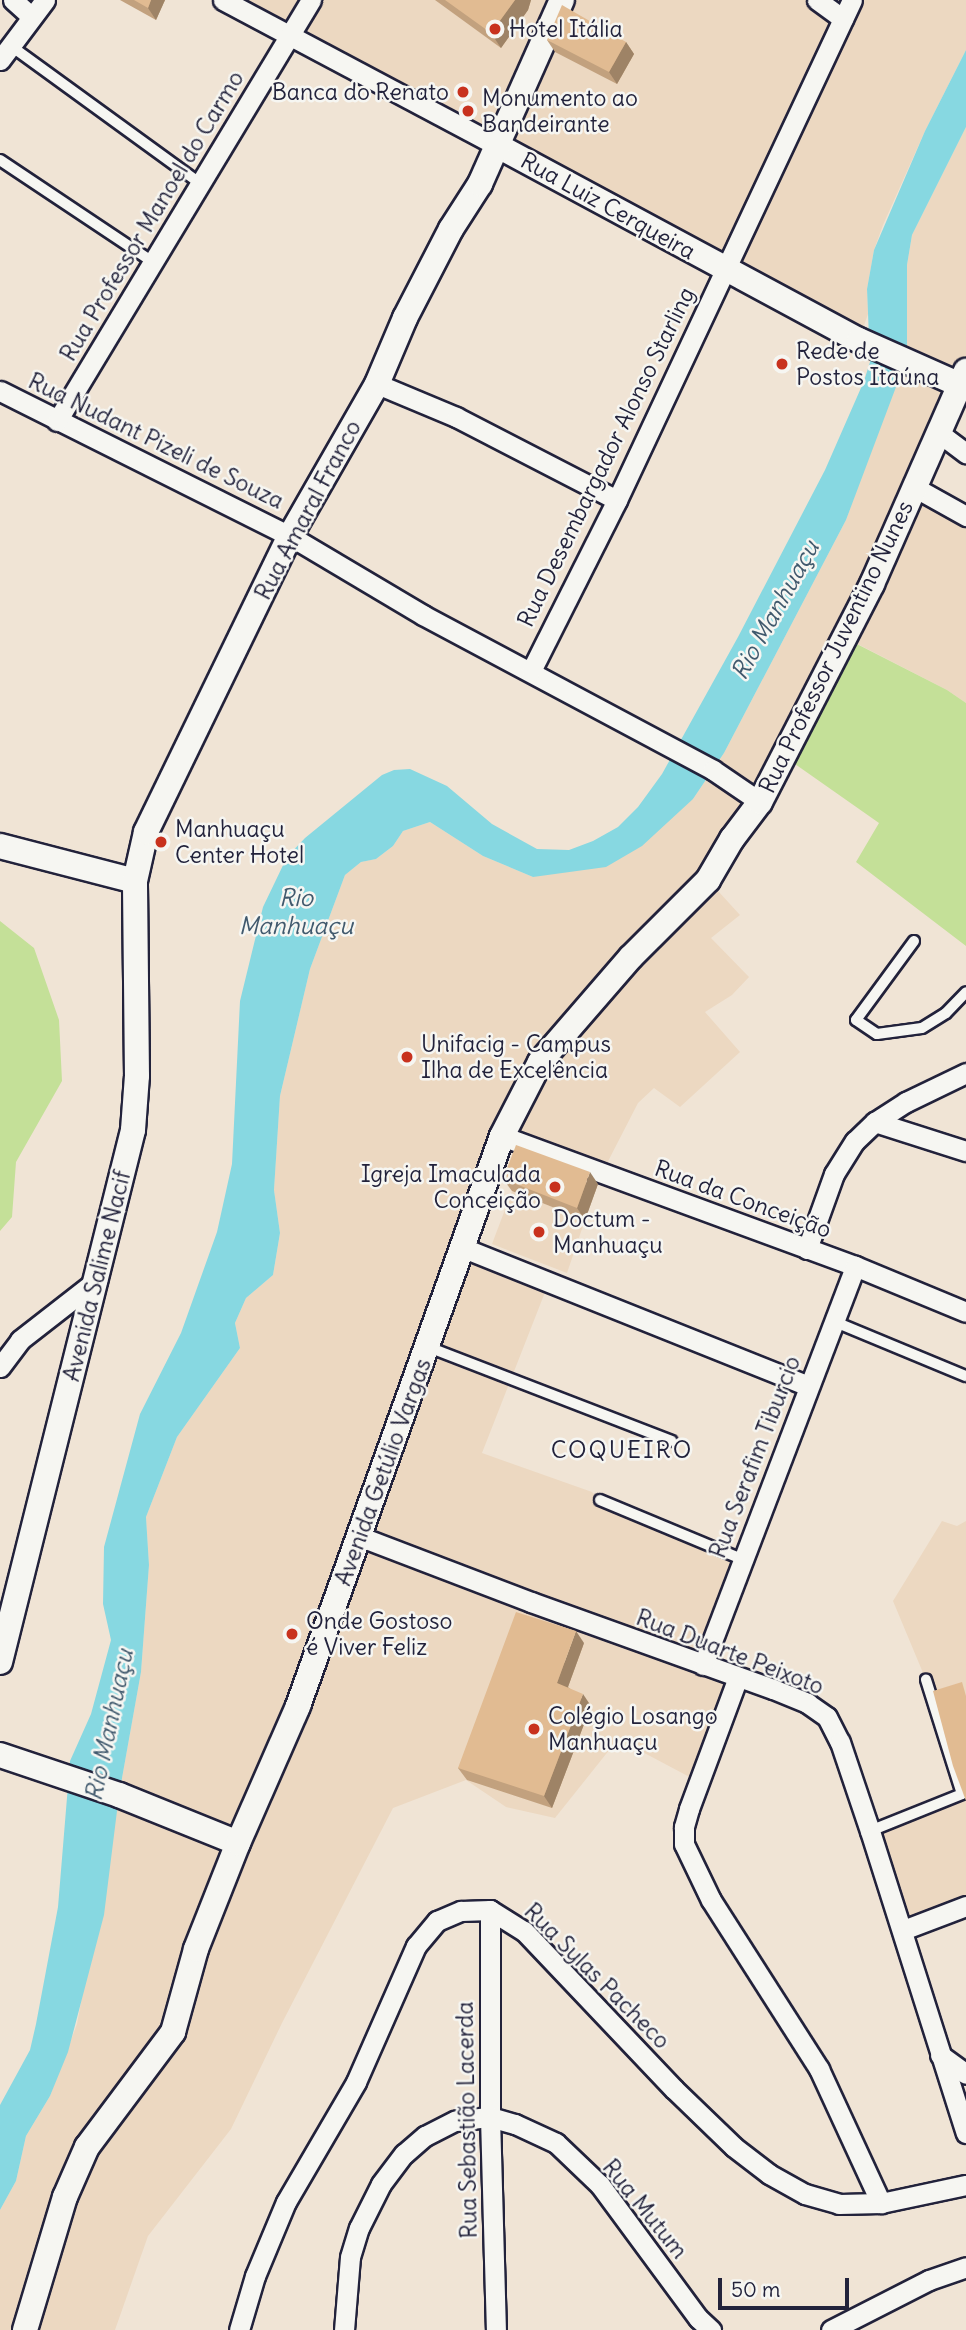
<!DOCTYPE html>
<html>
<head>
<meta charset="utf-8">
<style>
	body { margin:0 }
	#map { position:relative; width:966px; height:2330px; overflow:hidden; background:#f0e4d5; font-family:Delius,sans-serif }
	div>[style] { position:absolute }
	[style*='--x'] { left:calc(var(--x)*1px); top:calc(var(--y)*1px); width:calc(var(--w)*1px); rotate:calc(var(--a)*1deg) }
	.built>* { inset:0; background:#ecd8c1 }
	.green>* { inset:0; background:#c4e098 }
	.water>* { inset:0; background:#87d8e1 }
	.roads { filter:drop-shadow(2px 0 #22223b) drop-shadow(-2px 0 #22223b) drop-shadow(0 2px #22223b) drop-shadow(0 -2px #22223b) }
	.service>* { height:10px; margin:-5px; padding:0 5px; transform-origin:5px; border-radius:5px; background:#f6f6f2 }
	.minor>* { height:19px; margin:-9.5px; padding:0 9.5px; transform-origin:9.5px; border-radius:9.5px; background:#f6f6f2 }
	.tertiary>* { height:24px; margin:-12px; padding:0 12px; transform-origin:12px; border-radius:12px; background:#f6f6f2 }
	.wall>* { inset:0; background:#c2a17e }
	.shaded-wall>* { inset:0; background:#9e8366 }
	.building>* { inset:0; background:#e1bb92 }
	.dots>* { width:19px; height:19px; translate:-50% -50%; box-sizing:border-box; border:4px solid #f6f6f2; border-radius:50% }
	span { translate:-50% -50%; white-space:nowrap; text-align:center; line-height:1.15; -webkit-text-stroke:5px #f6f6f2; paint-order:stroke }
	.poi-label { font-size:23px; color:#22223b }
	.left { translate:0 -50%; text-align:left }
	.right { translate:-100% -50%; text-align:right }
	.street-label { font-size:23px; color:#22223b }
	.water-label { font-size:24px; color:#40596d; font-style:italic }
	.neighbourhood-label { font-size:24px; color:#22223b; letter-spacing:2px }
	.scale { position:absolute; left:718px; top:2278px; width:131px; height:32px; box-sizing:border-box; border:4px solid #22223b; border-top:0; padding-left:9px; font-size:21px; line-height:24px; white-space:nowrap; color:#22223b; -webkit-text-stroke:5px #f6f6f2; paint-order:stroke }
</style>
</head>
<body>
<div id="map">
	<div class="built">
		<div style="clip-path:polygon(223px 0,966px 0,966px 50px,925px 131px,883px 225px,874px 250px,867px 289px,868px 314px,859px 340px)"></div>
		<div style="clip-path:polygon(966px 127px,966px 371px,915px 487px,966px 516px,966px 703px,947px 690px,846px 638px,708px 880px,740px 915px,711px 938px,749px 977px,732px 995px,705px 1012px,740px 1052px,680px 1107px,654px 1088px,638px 1103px,602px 1173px,502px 1137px,461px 1246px,549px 1282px,482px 1453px,592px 1492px,600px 1500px,742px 1559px,704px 1664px,738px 1677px,699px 1782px,618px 1739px,555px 1818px,506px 1807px,466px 1780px,393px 1808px,282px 2023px,231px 2129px,148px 2236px,115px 2330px,0 2330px,0 2210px,16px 2181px,26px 2136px,50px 2096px,77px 2024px,119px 1795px,141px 1672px,149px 1565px,146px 1517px,177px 1437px,240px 1348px,235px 1323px,246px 1298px,273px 1275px,280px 1233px,274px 1190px,280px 1096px,310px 969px,345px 875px,361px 862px,376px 859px,393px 846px,403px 831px,430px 822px,483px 856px,533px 877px,693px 799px,724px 753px,846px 520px,907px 348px,907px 265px,912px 235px)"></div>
		<div style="clip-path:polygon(512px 1191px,585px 1220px,567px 1273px,492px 1244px)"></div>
		<div style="clip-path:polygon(942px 1521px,957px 1526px,966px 1521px,966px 1906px,903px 1930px,870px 1831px,962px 1794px,926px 1680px,893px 1601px)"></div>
	</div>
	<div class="green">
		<div style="clip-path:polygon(845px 638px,947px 690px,966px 703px,966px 946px,856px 862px,879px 823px,785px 757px)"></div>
		<div style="clip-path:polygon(0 921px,34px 948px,59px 1020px,62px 1081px,16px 1162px,12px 1217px,0 1231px)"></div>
	</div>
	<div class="water">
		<div style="clip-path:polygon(966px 50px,966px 127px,912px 235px,907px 265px,907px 348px,899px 379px,846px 520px,724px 753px,693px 799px,642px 846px,606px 867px,533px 877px,483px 856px,430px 822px,403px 831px,393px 846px,376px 859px,361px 862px,345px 875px,310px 969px,280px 1096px,274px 1190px,280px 1233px,273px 1275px,246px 1298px,235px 1323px,240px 1348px,177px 1437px,146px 1517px,149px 1565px,141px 1672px,119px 1795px,104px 1915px,68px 2052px,50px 2096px,26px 2136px,16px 2181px,0 2210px,0 2105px,30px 2050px,36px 2024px,58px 1907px,70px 1761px,91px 1714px,111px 1640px,103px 1604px,104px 1547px,140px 1414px,181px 1333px,217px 1232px,232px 1164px,240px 1001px,263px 907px,287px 857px,305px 838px,382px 775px,394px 770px,410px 769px,447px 786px,492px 824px,537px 849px,569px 850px,593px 841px,618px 827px,638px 807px,662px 774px,738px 637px,825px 470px,864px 381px,870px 362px,867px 289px,874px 250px,925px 131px)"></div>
	</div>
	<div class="roads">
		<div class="service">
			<div style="--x:11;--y:46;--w:231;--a:36"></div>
			<div style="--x:0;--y:160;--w:184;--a:33.7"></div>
			<div style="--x:914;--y:941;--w:98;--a:126.3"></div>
			<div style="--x:856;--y:1020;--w:25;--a:34"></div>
			<div style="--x:877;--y:1034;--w:45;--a:-7.6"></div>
			<div style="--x:922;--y:1028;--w:28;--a:-32"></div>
			<div style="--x:946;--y:1013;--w:29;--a:-46"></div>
			<div style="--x:833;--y:1321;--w:144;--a:22.5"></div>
			<div style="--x:428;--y:1347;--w:261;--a:21.1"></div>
			<div style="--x:600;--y:1500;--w:154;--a:22.6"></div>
			<div style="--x:870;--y:1831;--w:99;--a:-21.9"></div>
			<div style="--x:962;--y:1794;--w:120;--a:-107.5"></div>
		</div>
		<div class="minor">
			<div style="--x:13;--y:0;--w:25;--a:42"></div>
			<div style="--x:223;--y:0;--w:311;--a:28"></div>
			<div style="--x:817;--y:0;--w:32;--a:36"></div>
			<div style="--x:0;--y:60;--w:75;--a:-53.1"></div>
			<div style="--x:377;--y:384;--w:86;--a:22.7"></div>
			<div style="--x:456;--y:417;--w:181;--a:27.3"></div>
			<div style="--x:0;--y:391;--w:324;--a:26.6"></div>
			<div style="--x:290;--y:536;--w:155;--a:30.7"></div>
			<div style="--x:423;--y:615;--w:329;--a:28.1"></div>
			<div style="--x:713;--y:770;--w:57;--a:34.2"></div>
			<div style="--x:57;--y:421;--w:492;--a:-58.9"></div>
			<div style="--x:939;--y:433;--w:34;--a:37"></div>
			<div style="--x:914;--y:487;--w:60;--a:29.1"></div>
			<div style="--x:531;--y:671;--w:191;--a:-63.3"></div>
			<div style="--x:617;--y:500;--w:552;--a:-64.83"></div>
			<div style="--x:875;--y:1122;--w:96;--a:17.7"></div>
			<div style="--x:502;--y:1136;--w:376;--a:20.2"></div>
			<div style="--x:855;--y:1266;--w:120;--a:22.5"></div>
			<div style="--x:461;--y:1247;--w:374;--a:21.8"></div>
			<div style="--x:807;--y:1249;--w:80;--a:-70.2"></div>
			<div style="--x:834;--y:1174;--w:39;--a:-58"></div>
			<div style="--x:855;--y:1141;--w:28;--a:-44"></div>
			<div style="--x:875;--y:1122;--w:37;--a:-33"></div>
			<div style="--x:906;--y:1102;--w:67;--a:-25.8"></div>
			<div style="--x:0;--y:1367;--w:34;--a:-53"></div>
			<div style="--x:20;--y:1340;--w:98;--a:-37.9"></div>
			<div style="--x:361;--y:1537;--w:182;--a:20.9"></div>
			<div style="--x:531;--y:1602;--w:257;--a:19.8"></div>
			<div style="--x:773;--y:1689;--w:37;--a:22"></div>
			<div style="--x:807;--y:1703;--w:24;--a:35"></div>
			<div style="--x:827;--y:1717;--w:28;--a:63"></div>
			<div style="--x:840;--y:1742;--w:94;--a:71.4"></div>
			<div style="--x:870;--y:1831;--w:317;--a:72.4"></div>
			<div style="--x:703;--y:1665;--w:427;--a:-69.1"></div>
			<div style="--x:738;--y:1677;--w:141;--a:110.4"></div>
			<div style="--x:689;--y:1809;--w:19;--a:106"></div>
			<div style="--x:684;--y:1827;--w:17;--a:90"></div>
			<div style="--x:684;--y:1844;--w:62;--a:64.3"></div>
			<div style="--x:711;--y:1900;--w:201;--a:57.4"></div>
			<div style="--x:819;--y:2069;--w:148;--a:65.2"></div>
			<div style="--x:490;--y:1910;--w:207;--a:90"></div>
			<div style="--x:490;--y:2117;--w:213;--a:88.4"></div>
			<div style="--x:903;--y:1930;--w:67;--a:-20.9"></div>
			<div style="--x:940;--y:2055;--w:32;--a:36"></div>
			<div style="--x:239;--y:2330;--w:56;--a:-73.5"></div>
			<div style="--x:255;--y:2276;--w:80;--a:-67.3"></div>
			<div style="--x:286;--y:2202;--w:139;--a:-59.7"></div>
			<div style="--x:356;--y:2082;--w:149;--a:-66.2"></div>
			<div style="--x:416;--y:1946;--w:33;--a:-50"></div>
			<div style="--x:437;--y:1921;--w:26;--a:-23"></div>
			<div style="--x:461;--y:1911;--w:29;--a:-2"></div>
			<div style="--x:490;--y:1910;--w:40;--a:32"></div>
			<div style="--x:524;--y:1931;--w:218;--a:46.5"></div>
			<div style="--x:674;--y:2089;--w:83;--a:44"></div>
			<div style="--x:734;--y:2147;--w:44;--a:37.6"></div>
			<div style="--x:769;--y:2174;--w:41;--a:29.1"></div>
			<div style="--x:805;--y:2194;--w:35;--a:16"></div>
			<div style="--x:839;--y:2204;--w:42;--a:-1.4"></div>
			<div style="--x:881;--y:2203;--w:87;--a:-12"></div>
			<div style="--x:344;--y:2330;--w:73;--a:-85.3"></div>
			<div style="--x:350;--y:2257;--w:30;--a:-73"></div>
			<div style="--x:359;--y:2228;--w:49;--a:-63.4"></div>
			<div style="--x:381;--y:2184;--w:38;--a:-53"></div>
			<div style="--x:404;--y:2154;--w:28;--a:-41"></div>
			<div style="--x:425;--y:2136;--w:34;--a:-27"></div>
			<div style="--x:455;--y:2121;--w:35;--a:-7"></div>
			<div style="--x:490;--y:2117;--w:26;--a:16"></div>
			<div style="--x:515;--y:2124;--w:45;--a:24.9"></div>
			<div style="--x:556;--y:2143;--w:61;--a:43.7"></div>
			<div style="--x:600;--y:2185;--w:165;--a:53.6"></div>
			<div style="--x:698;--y:2318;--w:18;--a:43"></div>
			<div style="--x:831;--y:2330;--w:110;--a:-27"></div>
			<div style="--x:929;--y:2280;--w:39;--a:-19"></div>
		</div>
		<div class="tertiary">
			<div style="--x:498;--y:146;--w:410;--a:28.3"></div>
			<div style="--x:859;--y:340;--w:111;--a:24"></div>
			<div style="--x:0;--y:846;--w:139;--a:14.5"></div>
			<div style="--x:0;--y:1662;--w:548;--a:-75.96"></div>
			<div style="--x:133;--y:1130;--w:54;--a:-85.8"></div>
			<div style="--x:137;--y:1076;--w:195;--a:-90.6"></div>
			<div style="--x:135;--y:881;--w:50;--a:-77.3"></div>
			<div style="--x:146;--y:832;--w:329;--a:-64.1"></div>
			<div style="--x:290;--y:536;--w:175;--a:-60.2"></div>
			<div style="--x:377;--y:384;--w:72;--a:-67"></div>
			<div style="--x:405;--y:318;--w:100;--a:-62.7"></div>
			<div style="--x:451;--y:229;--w:54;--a:-57.2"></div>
			<div style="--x:480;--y:184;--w:201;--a:-66"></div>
			<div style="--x:0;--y:1755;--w:126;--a:18.6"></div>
			<div style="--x:119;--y:1795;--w:128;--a:22"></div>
			<div style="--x:25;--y:2330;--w:139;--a:-73.3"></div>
			<div style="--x:65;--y:2197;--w:55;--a:-66.3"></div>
			<div style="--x:87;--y:2147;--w:144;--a:-53.2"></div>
			<div style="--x:173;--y:2032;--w:86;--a:-74.5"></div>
			<div style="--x:196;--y:1949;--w:114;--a:-68.4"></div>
			<div style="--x:238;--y:1843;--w:150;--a:-66.3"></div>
			<div style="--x:298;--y:1706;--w:605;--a:-70.31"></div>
			<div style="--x:502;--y:1136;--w:83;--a:-62.8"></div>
			<div style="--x:540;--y:1062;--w:139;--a:-49.1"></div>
			<div style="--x:631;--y:957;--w:109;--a:-45"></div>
			<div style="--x:708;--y:880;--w:48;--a:-59.7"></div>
			<div style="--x:732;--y:839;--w:46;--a:-52.9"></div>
			<div style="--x:760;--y:802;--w:245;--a:-62.8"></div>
			<div style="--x:872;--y:584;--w:233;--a:-66.2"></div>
		</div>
	</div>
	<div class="wall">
		<div style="clip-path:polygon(120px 0,165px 0,156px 20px)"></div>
		<div style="clip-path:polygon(435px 0,531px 0,528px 10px,501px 48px)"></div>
		<div style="clip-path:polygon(547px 40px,626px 42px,634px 54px,617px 84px,555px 52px)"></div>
		<div style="clip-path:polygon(503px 1179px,598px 1184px,585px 1220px,512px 1191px)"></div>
		<div style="clip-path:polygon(584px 1643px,568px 1687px,591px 1706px,552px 1808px,467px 1780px,458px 1768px)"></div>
	</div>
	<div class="shaded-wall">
		<div style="clip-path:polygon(151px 0,165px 0,156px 20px,148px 8px)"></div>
		<div style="clip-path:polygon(515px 0,531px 0,528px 10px,501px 48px,491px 33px)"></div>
		<div style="clip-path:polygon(626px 42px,634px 54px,617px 84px,609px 72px)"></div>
		<div style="clip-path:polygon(590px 1172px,598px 1184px,585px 1220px,577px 1208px)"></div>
		<div style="clip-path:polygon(576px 1631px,584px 1643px,565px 1695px,557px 1683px)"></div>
		<div style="clip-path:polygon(583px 1694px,591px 1706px,552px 1808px,544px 1796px)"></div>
	</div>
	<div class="building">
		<div style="clip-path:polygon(134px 0,151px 0,148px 8px)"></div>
		<div style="clip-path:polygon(445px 0,515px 0,491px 33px)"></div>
		<div style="clip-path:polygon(562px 5px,626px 42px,609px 72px,547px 40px)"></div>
		<div style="clip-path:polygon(516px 1145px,590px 1172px,577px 1208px,503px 1179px)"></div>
		<div style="clip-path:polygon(516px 1612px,576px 1631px,557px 1683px,583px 1694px,544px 1796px,458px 1768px)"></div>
		<div style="clip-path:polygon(962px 1682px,966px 1696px,966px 1801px,953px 1766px,933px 1691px)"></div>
	</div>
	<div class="dots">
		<div style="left:495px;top:29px;background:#c8321e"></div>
		<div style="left:463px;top:92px;background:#c8321e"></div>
		<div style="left:468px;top:111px;background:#c8321e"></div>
		<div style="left:782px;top:364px;background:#c8321e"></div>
		<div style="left:161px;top:842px;background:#c8321e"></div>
		<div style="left:407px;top:1057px;background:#c8321e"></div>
		<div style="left:555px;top:1187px;background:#c8321e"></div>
		<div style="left:539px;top:1232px;background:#c8321e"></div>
		<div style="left:292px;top:1634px;background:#c8321e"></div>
		<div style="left:534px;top:1729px;background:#c8321e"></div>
	</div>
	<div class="poi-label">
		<span class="left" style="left:509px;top:29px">Hotel Itália</span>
		<span class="right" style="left:449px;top:92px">Banca do Renato</span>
		<span class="left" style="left:482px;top:111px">Monumento ao<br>Bandeirante</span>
		<span class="left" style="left:796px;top:364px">Rede de<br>Postos Itaúna</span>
		<span class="left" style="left:175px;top:842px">Manhuaçu<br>Center Hotel</span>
		<span class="left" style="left:421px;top:1057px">Unifacig - Campus<br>Ilha de Excelência</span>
		<span class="right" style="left:541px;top:1187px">Igreja Imaculada<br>Conceição</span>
		<span class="left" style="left:553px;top:1232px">Doctum -<br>Manhuaçu</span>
		<span class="left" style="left:306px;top:1634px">Onde Gostoso<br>é Viver Feliz</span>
		<span class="left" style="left:548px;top:1729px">Colégio Losango<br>Manhuaçu</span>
	</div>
	<div class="street-label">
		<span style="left:608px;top:206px;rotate:29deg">Rua Luiz Cerqueira</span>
		<span style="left:152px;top:216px;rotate:-59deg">Rua Professor Manoel do Carmo</span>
		<span style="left:156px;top:441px;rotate:26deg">Rua Nudant Pizeli de Souza</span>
		<span style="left:606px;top:457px;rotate:-64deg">Rua Desembargador Alonso Starling</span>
		<span style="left:308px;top:510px;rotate:-62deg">Rua Amaral Franco</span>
		<span style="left:836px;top:647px;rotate:-64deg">Rua Professor Juventino Nunes</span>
		<span style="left:743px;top:1199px;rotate:20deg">Rua da Conceição</span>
		<span style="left:97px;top:1276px;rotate:-76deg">Avenida Salime Nacif</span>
		<span style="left:755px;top:1457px;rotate:-69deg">Rua Serafim Tiburcio</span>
		<span style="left:383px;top:1472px;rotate:-70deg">Avenida Getúlio Vargas</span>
		<span style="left:730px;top:1652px;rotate:21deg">Rua Duarte Peixoto</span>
		<span style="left:597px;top:1976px;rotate:45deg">Rua Sylas Pacheco</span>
		<span style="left:467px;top:2120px;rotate:-91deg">Rua Sebastião Lacerda</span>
		<span style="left:645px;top:2209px;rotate:51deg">Rua Mutum</span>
	</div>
	<div class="water-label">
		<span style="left:775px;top:610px;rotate:-61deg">Rio Manhuaçu</span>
		<span style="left:296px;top:912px">Rio<br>Manhuaçu</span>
		<span style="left:109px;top:1725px;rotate:-78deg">Rio Manhuaçu</span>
	</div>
	<div class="neighbourhood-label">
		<span style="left:622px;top:1450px">COQUEIRO</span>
	</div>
	<div class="scale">50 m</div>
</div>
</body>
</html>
